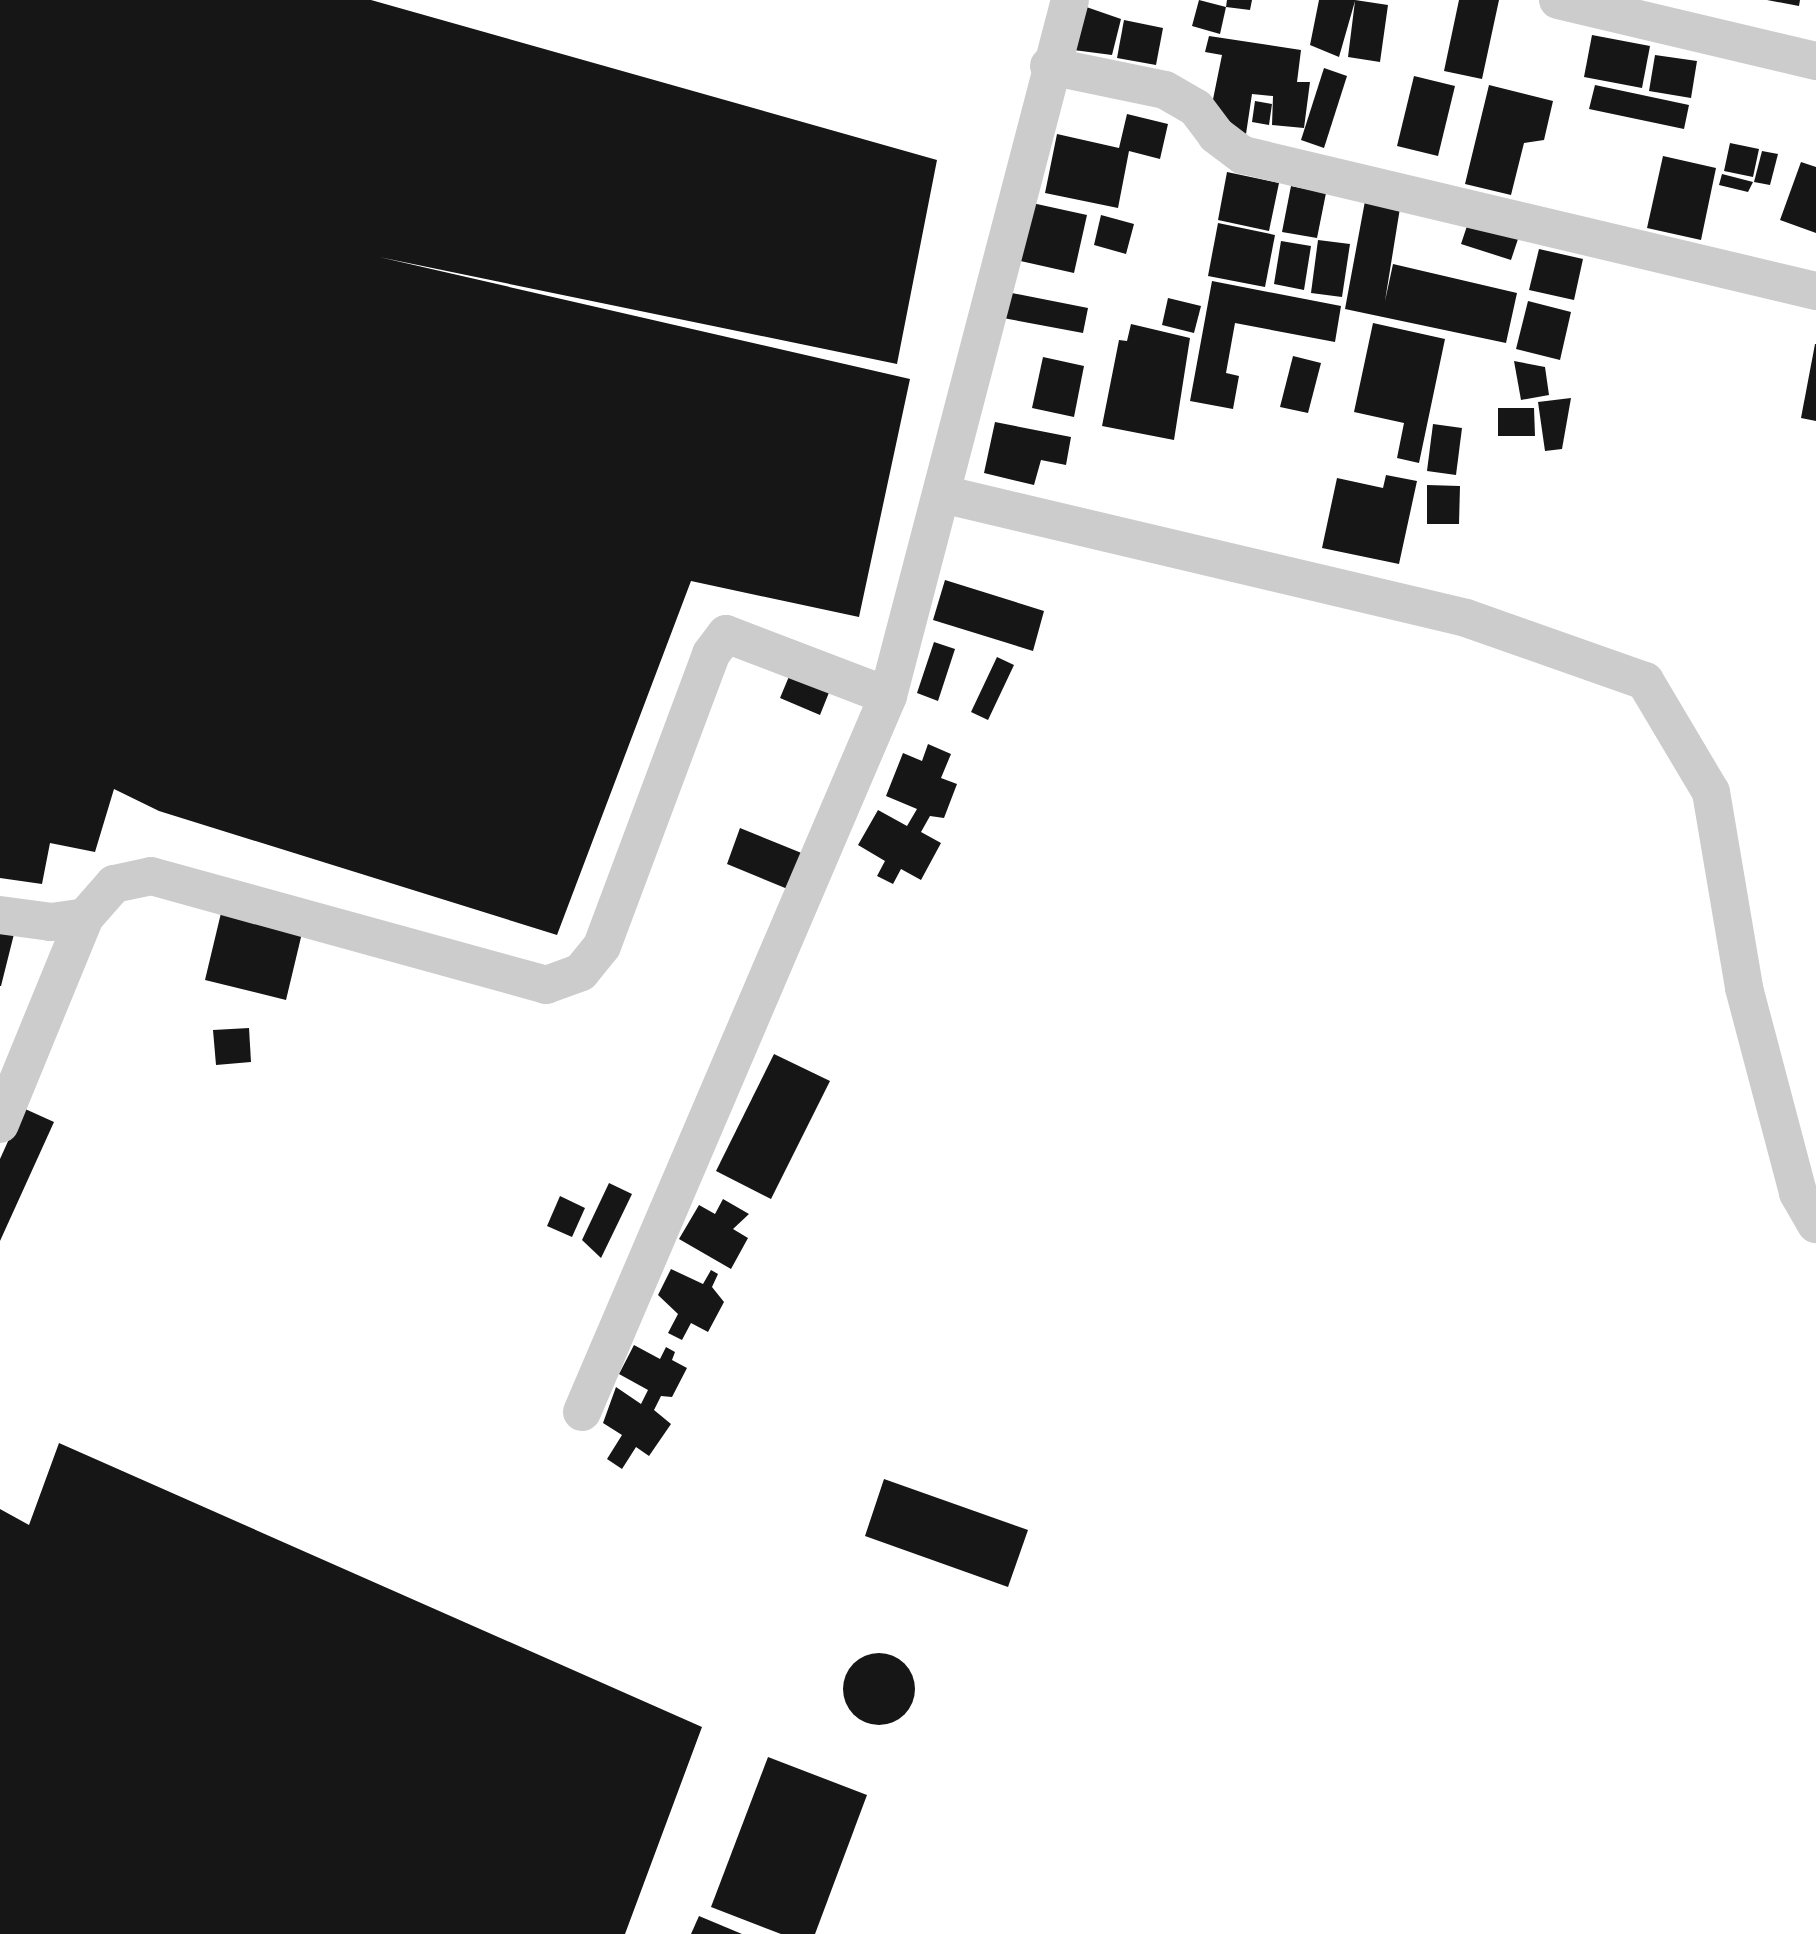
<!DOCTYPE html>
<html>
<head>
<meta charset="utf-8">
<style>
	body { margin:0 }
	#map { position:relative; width:1816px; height:1934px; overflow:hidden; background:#fff; font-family:Montserrat,sans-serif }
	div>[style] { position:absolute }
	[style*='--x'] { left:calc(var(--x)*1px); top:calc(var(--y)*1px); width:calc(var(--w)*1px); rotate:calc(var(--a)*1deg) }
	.building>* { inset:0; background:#161616 }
	.round { border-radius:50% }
	.minor>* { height:38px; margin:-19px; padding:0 19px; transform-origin:19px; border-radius:19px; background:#ccc }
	span { translate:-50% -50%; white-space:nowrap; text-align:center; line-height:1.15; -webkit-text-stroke:7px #fff; paint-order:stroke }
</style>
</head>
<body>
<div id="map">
	<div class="building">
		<div style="clip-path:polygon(0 0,371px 0,937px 160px,897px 364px,379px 257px,910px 379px,859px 617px,691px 581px,557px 935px,159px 811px,114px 789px,95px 852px,50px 843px,42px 884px,0 878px)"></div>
		<div style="clip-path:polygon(1199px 0,1226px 7px,1220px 34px,1192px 26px)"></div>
		<div style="clip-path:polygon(1227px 0,1252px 0,1250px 10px,1226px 7px)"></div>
		<div style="clip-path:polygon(1319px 0,1355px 0,1388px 5px,1380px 62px,1348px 57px,1355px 1px,1339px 57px,1310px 45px)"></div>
		<div style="clip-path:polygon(1459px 0,1499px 0,1482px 79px,1444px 71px)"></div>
		<div style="clip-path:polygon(1767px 0,1800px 0,1799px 6px)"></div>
		<div style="clip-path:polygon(1069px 1px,1121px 19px,1112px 55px,1058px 48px)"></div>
		<div style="clip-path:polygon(1124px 20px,1163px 28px,1156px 65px,1117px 58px)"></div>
		<div style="clip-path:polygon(1592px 35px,1650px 46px,1642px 88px,1584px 77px)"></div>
		<div style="clip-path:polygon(1209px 36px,1301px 50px,1297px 82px,1310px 82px,1304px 128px,1272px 125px,1273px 96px,1252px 94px,1246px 134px,1210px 114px,1222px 55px,1205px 52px)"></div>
		<div style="clip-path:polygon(1655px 55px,1697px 61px,1691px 98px,1649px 91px)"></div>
		<div style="clip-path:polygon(1324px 68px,1347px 76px,1324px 148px,1301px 140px)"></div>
		<div style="clip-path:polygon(1414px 76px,1455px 86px,1438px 156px,1397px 146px)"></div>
		<div style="clip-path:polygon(1489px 85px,1553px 101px,1544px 140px,1524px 143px,1511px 195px,1465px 184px)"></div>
		<div style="clip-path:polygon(1595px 85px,1689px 105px,1684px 129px,1589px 109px)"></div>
		<div style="clip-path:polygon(1255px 101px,1272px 104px,1269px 125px,1252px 122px)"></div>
		<div style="clip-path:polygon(1127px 114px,1168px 124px,1160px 159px,1129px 151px,1118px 208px,1045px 193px,1057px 134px,1119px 148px)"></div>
		<div style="clip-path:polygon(1730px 143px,1759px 149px,1753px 177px,1724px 171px)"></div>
		<div style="clip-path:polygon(1762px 151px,1778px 154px,1770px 185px,1754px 182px)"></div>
		<div style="clip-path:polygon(1663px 156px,1716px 168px,1701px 240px,1647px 228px)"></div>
		<div style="clip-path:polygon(1801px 162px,1816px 167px,1816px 233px,1780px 220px)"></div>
		<div style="clip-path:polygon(1227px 172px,1279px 183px,1269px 231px,1218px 220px)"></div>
		<div style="clip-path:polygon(1722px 174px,1753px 182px,1748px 192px,1719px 185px)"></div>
		<div style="clip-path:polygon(1291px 186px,1326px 193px,1317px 238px,1282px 232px)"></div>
		<div style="clip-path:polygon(1023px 201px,1087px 215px,1074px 273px,1011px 259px)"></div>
		<div style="clip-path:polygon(1365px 201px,1400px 208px,1385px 301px,1393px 264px,1517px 293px,1506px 343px,1345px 309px)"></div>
		<div style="clip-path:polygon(1101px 215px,1134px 224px,1126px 254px,1094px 245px)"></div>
		<div style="clip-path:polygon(1470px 217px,1520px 233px,1511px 260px,1461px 244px)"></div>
		<div style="clip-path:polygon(1218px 223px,1275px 235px,1265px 287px,1208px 276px)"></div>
		<div style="clip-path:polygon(1318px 240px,1350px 244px,1342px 297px,1311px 293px)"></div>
		<div style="clip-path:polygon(1281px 241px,1311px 246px,1304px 290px,1274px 284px)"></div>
		<div style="clip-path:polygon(1539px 249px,1583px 259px,1574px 300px,1529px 290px)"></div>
		<div style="clip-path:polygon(1212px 281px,1341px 306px,1335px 342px,1235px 323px,1226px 373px,1239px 376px,1233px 409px,1190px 401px)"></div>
		<div style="clip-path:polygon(997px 290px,1088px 308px,1083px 333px,992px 316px)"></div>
		<div style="clip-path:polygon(1168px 298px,1201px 306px,1194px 333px,1162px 325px)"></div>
		<div style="clip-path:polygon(1528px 301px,1571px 312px,1560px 360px,1516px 349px)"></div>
		<div style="clip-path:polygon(1373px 323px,1445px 339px,1419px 463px,1397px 458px,1404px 423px,1354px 412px)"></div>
		<div style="clip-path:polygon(1131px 324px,1190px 338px,1174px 440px,1102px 426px,1119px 340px,1127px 341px)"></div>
		<div style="clip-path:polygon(1815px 344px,1816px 344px,1816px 421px,1801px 418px)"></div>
		<div style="clip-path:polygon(1293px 356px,1321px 363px,1308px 413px,1280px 407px)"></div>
		<div style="clip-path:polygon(1043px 357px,1084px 366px,1074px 417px,1032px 408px)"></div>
		<div style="clip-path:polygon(1514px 361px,1545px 367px,1549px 395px,1521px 400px)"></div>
		<div style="clip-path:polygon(1571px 398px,1562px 449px,1545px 451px,1538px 402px)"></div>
		<div style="clip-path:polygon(1498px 408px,1534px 408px,1535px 436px,1498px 436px)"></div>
		<div style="clip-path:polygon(995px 422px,1071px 437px,1066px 465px,1041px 460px,1034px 485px,984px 473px)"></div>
		<div style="clip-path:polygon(1433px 424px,1462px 428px,1456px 475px,1427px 471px)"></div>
		<div style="clip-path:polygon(1386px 475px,1417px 481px,1399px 564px,1322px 548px,1337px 478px,1383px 488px)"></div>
		<div style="clip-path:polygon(1427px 485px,1460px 486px,1459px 524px,1427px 524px)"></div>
		<div style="clip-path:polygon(945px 580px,1044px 611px,1033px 651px,933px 620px)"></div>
		<div style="clip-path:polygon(934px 642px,955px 649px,938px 701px,917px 693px)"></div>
		<div style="clip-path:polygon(997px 657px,1014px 665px,988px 720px,971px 712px)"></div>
		<div style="clip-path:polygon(790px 674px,830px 690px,820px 715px,780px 698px)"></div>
		<div style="clip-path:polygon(928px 744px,951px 754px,941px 778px,957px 784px,944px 818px,930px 816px,921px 832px,941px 843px,921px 880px,901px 869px,893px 884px,877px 876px,885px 861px,858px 845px,878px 810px,907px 826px,917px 809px,886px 796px,903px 753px,922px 761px)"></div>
		<div style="clip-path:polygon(740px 828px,804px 854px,790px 890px,727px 864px)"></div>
		<div style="clip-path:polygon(221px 913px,302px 933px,286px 1000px,205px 980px)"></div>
		<div style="clip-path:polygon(0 927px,15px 930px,1px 986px,0 986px)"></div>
		<div style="clip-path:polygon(249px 1028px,251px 1062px,216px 1065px,213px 1030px)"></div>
		<div style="clip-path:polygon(774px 1054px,830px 1081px,771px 1199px,716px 1171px)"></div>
		<div style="clip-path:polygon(23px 1108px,54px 1122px,0 1241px,0 1159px)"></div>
		<div style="clip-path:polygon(609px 1183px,632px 1194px,601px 1258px,582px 1240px)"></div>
		<div style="clip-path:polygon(560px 1196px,585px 1208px,572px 1237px,547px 1226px)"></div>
		<div style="clip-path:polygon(723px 1199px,749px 1214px,733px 1229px,748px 1238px,731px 1269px,679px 1239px,699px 1205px,715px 1214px)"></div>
		<div style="clip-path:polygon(671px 1269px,703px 1284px,711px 1270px,718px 1274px,712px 1287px,724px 1302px,708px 1332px,691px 1323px,682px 1340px,668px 1333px,678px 1314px,658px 1295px)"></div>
		<div style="clip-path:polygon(634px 1345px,660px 1359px,666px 1347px,675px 1352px,672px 1360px,687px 1368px,672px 1397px,661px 1396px,654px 1410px,671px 1424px,649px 1456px,636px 1447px,622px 1469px,607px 1459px,622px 1435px,603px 1423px,616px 1387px,641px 1404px,648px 1390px,619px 1374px)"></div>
		<div style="clip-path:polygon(59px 1443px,702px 1727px,625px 1934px,0 1934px,0 1509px,29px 1525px)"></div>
		<div style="clip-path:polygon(884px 1479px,1028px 1530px,1008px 1587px,865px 1536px)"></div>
		<div class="round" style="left:843px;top:1653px;width:72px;height:72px"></div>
		<div style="clip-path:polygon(768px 1757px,867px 1795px,815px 1934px,781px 1934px,711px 1907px)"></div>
		<div style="clip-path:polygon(699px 1916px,742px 1934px,691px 1934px)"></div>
	</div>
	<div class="minor">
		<div style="--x:1558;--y:0;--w:265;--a:13.3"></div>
		<div style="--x:1049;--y:66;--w:118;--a:11.7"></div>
		<div style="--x:1165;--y:90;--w:36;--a:30"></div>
		<div style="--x:1196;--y:108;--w:34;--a:53"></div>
		<div style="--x:1216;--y:135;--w:34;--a:37"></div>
		<div style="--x:1243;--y:155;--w:589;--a:13.35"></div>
		<div style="--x:942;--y:494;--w:538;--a:13.31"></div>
		<div style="--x:1466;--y:618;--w:190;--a:19.4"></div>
		<div style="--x:1645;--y:681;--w:129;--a:59.3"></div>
		<div style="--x:1711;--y:792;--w:199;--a:80.4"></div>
		<div style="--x:1744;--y:988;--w:212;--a:75.2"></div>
		<div style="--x:1798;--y:1193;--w:36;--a:60"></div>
		<div style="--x:0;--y:915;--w:51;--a:7.8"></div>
		<div style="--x:51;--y:922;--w:34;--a:-8"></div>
		<div style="--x:0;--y:1124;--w:224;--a:-67.7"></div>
		<div style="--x:85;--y:917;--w:44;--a:-48.7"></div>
		<div style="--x:114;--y:884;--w:38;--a:-12"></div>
		<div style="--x:151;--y:876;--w:410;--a:15.4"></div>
		<div style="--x:546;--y:985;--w:37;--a:-20"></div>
		<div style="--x:581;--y:972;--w:33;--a:-51"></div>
		<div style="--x:602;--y:946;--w:312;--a:-69.5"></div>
		<div style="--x:711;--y:654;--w:25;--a:-53"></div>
		<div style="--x:726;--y:634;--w:173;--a:20.9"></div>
		<div style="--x:582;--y:1412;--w:779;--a:-66.86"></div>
		<div style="--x:888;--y:696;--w:719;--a:-75.35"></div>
	</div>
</div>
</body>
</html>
